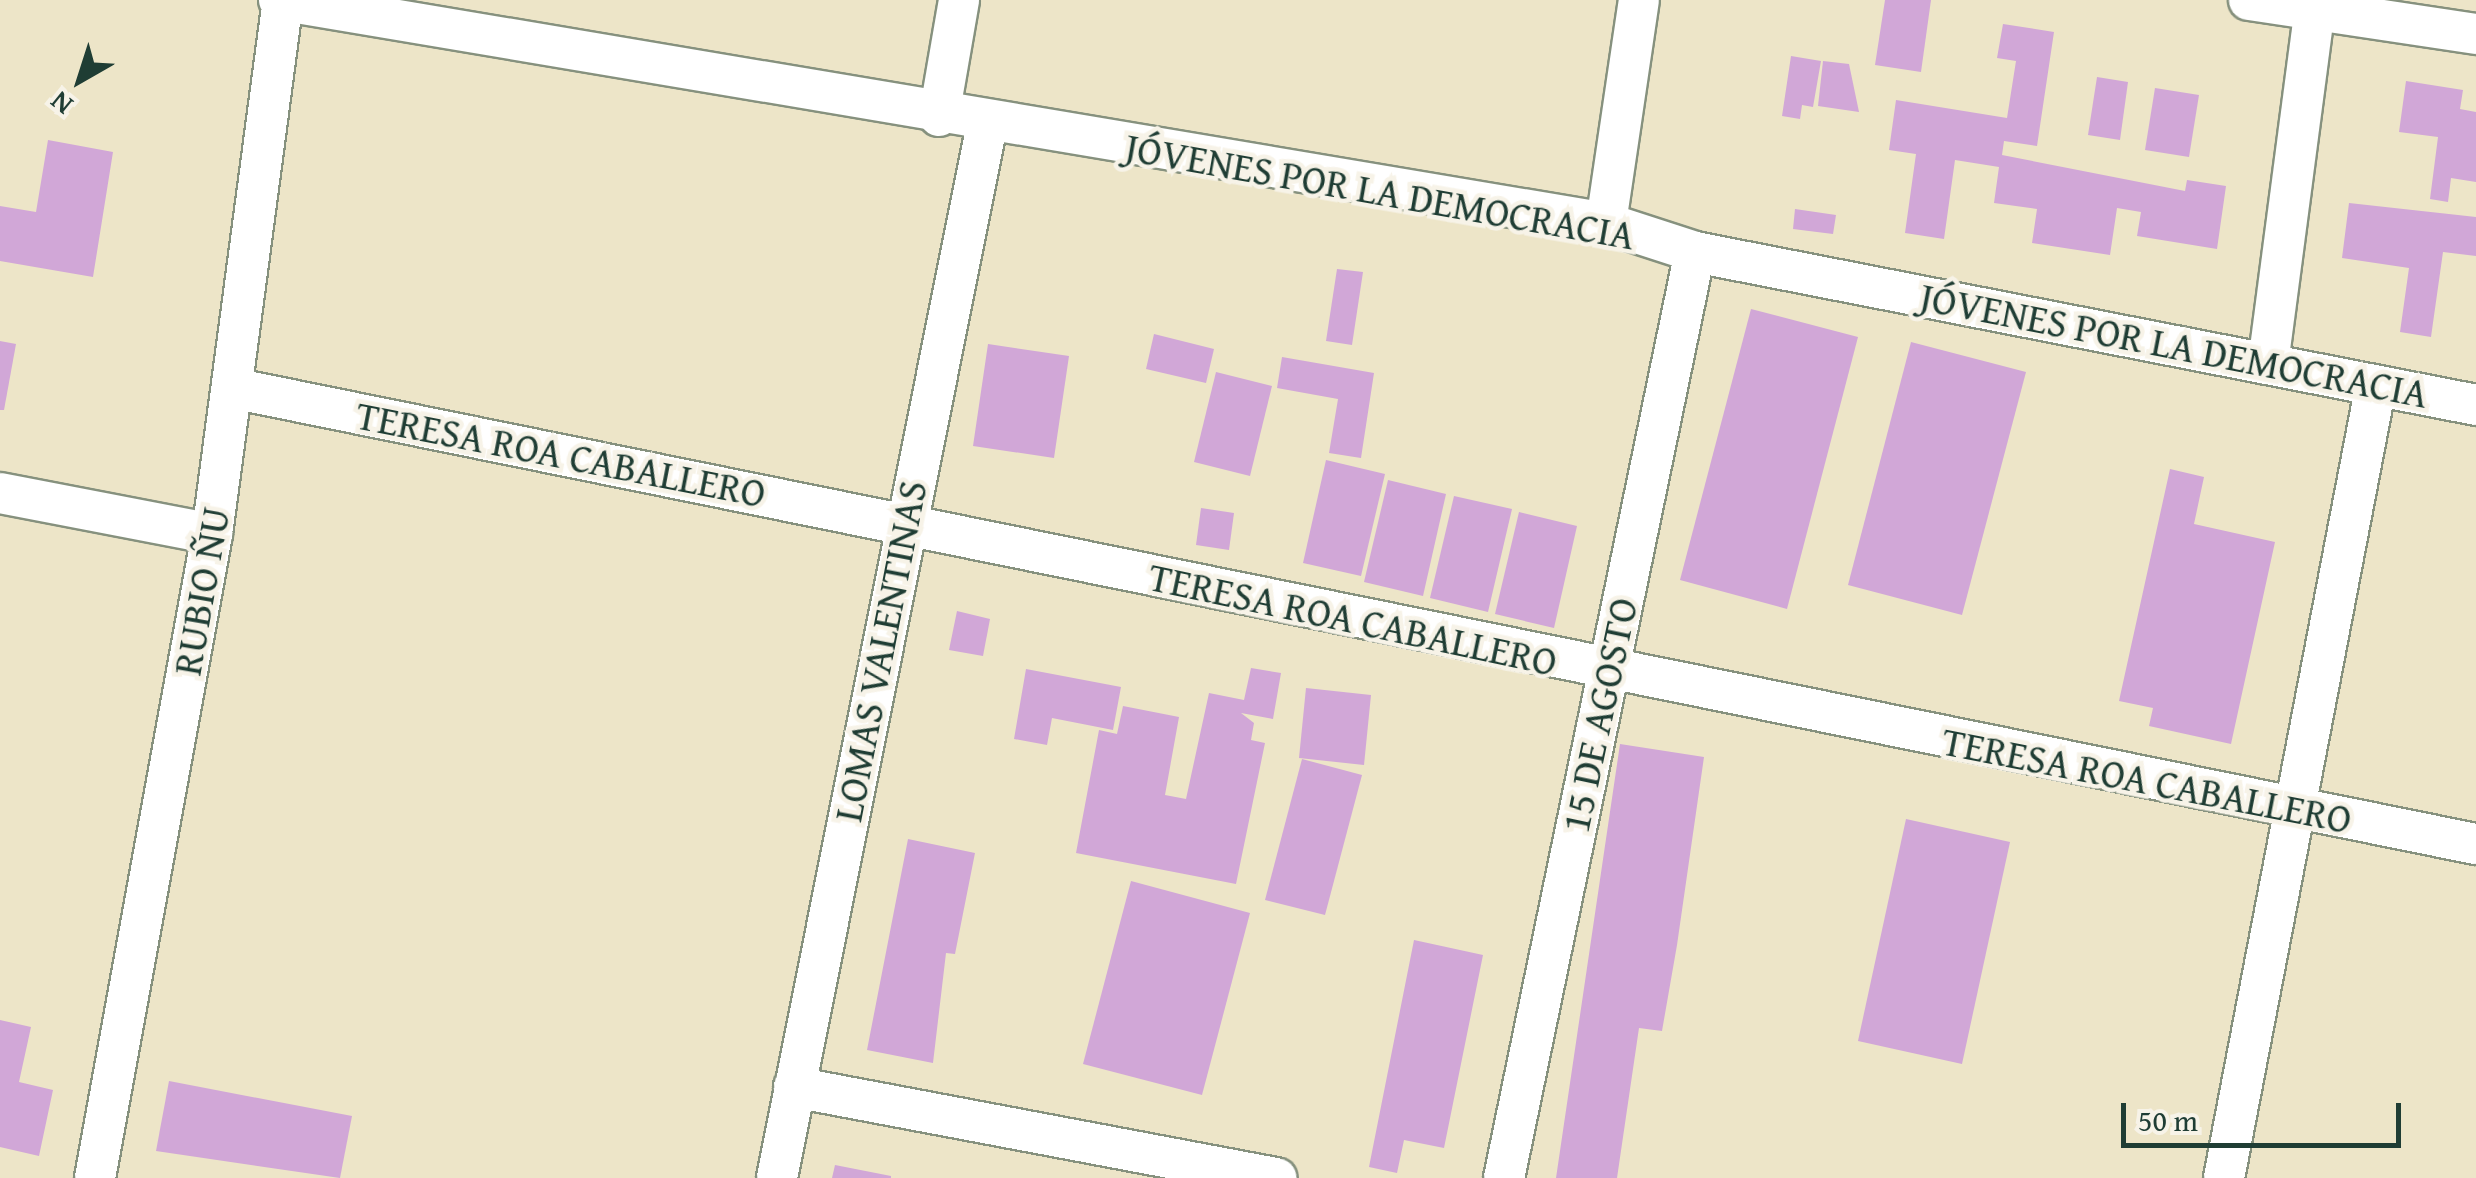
<!DOCTYPE html>
<html>
<head>
<meta charset="utf-8">
<style>
	body { margin:0 }
	#map { position:relative; width:2476px; height:1178px; overflow:hidden; background:#ede5c8; font-family:"Gentium Book Plus",serif }
	div>[style] { position:absolute }
	[style*='--x'] { left:calc(var(--x)*1px); top:calc(var(--y)*1px); width:calc(var(--w)*1px); rotate:calc(var(--a)*1deg) }
	.building>* { inset:0; background:#d1a7d7 }
	.roads { filter:drop-shadow(2px 0 #86917e) drop-shadow(-2px 0 #86917e) drop-shadow(0 2px #86917e) drop-shadow(0 -2px #86917e) }
	.minor>* { height:40px; margin:-20px; padding:0 20px; transform-origin:20px; border-radius:20px; background:#fff }
	span { translate:-50% -50%; white-space:nowrap; text-align:center; line-height:1.15; -webkit-text-stroke:9px #f7f3e8; paint-order:stroke }
	.street-label { font-size:40px; color:#1f3d34 }
	.north { position:absolute; left:30px; top:30px; width:100px; height:100px; -webkit-text-stroke:8px #f7f3e8; paint-order:stroke; rotate:219deg; font-size:28px; font-weight:700; line-height:40px; text-align:center; color:#1f3d34 }
	.north::after { content:''; display:block; margin:auto; width:35px; height:45px; background:#1f3d34; clip-path:polygon(50% 0,100% 100%,50% 72%,0 100%) }
	.scale { position:absolute; left:2121px; top:1103px; width:280px; height:45px; box-sizing:border-box; border:5px solid #1f3d34; border-top:0; padding-left:12px; font-size:30px; line-height:35px; white-space:nowrap; color:#1f3d34; -webkit-text-stroke:8px #f7f3e8; paint-order:stroke }
</style>
</head>
<body>
<div id="map">
	<div class="building">
		<div style="clip-path:polygon(1885px 0,1931px 0,1921px 72px,1875px 65px)"></div>
		<div style="clip-path:polygon(2003px 24px,2054px 32px,2037px 146px,2004px 141px,2002px 155px,2185px 191px,2187px 180px,2226px 186px,2217px 249px,2137px 236px,2141px 212px,2117px 208px,2110px 255px,2032px 243px,2037px 209px,1994px 203px,1999px 167px,1955px 160px,1944px 239px,1905px 233px,1916px 154px,1889px 150px,1896px 100px,2007px 118px,2016px 61px,1997px 58px)"></div>
		<div style="clip-path:polygon(1791px 56px,1821px 61px,1813px 107px,1802px 105px,1800px 119px,1782px 116px)"></div>
		<div style="clip-path:polygon(1823px 61px,1849px 64px,1859px 112px,1818px 106px)"></div>
		<div style="clip-path:polygon(2097px 77px,2128px 82px,2120px 140px,2088px 135px)"></div>
		<div style="clip-path:polygon(2406px 81px,2463px 90px,2460px 109px,2476px 112px,2476px 182px,2451px 178px,2448px 202px,2430px 199px,2438px 137px,2399px 132px)"></div>
		<div style="clip-path:polygon(2155px 88px,2199px 95px,2189px 157px,2145px 150px)"></div>
		<div style="clip-path:polygon(48px 140px,113px 152px,93px 277px,0 261px,0 206px,36px 212px)"></div>
		<div style="clip-path:polygon(2349px 203px,2476px 217px,2476px 256px,2443px 252px,2431px 337px,2400px 332px,2409px 268px,2342px 258px)"></div>
		<div style="clip-path:polygon(1795px 209px,1836px 215px,1833px 234px,1793px 229px)"></div>
		<div style="clip-path:polygon(1337px 269px,1363px 272px,1352px 345px,1326px 341px)"></div>
		<div style="clip-path:polygon(1751px 309px,1858px 337px,1787px 609px,1680px 580px)"></div>
		<div style="clip-path:polygon(1154px 334px,1214px 349px,1206px 383px,1146px 369px)"></div>
		<div style="clip-path:polygon(0 341px,16px 344px,4px 410px,0 410px)"></div>
		<div style="clip-path:polygon(1911px 342px,2026px 372px,1962px 615px,1848px 585px)"></div>
		<div style="clip-path:polygon(988px 344px,1069px 356px,1054px 458px,973px 446px)"></div>
		<div style="clip-path:polygon(1282px 357px,1374px 373px,1361px 458px,1329px 453px,1338px 399px,1277px 388px)"></div>
		<div style="clip-path:polygon(1216px 372px,1272px 386px,1250px 476px,1194px 462px)"></div>
		<div style="clip-path:polygon(1326px 460px,1385px 474px,1361px 576px,1303px 563px)"></div>
		<div style="clip-path:polygon(2170px 469px,2204px 477px,2194px 524px,2275px 542px,2231px 744px,2149px 726px,2153px 708px,2119px 701px)"></div>
		<div style="clip-path:polygon(1388px 480px,1446px 494px,1423px 596px,1364px 582px)"></div>
		<div style="clip-path:polygon(1454px 496px,1512px 509px,1488px 612px,1430px 598px)"></div>
		<div style="clip-path:polygon(1201px 508px,1234px 513px,1229px 550px,1196px 545px)"></div>
		<div style="clip-path:polygon(1519px 512px,1577px 526px,1554px 628px,1495px 614px)"></div>
		<div style="clip-path:polygon(957px 611px,990px 619px,983px 656px,949px 650px)"></div>
		<div style="clip-path:polygon(1251px 668px,1281px 673px,1273px 719px,1241px 713px,1254px 723px,1251px 740px,1265px 743px,1236px 884px,1076px 853px,1099px 730px,1117px 734px,1123px 706px,1179px 717px,1165px 795px,1186px 799px,1209px 693px,1244px 700px)"></div>
		<div style="clip-path:polygon(1026px 669px,1121px 687px,1113px 730px,1052px 718px,1047px 745px,1014px 739px)"></div>
		<div style="clip-path:polygon(1306px 688px,1371px 695px,1364px 765px,1299px 758px)"></div>
		<div style="clip-path:polygon(1620px 744px,1704px 757px,1677px 945px,1662px 1031px,1639px 1028px,1617px 1178px,1556px 1178px)"></div>
		<div style="clip-path:polygon(1302px 759px,1362px 775px,1325px 915px,1265px 900px)"></div>
		<div style="clip-path:polygon(1906px 819px,2010px 842px,1962px 1064px,1858px 1041px)"></div>
		<div style="clip-path:polygon(908px 839px,975px 853px,955px 954px,946px 953px,933px 1063px,867px 1050px)"></div>
		<div style="clip-path:polygon(1131px 881px,1250px 913px,1202px 1095px,1083px 1064px)"></div>
		<div style="clip-path:polygon(1414px 940px,1483px 955px,1444px 1148px,1404px 1140px,1397px 1173px,1369px 1167px)"></div>
		<div style="clip-path:polygon(0 1020px,31px 1027px,19px 1082px,53px 1090px,39px 1156px,0 1147px)"></div>
		<div style="clip-path:polygon(169px 1081px,352px 1116px,340px 1178px,156px 1151px)"></div>
		<div style="clip-path:polygon(835px 1165px,891px 1176px,891px 1178px,832px 1178px)"></div>
	</div>
	<div class="roads">
		<div class="minor">
			<div style="--x:279;--y:0;--w:1346;--a:9.54"></div>
			<div style="--x:1606;--y:223;--w:94;--a:18"></div>
			<div style="--x:1695;--y:252;--w:796;--a:11.08"></div>
			<div style="--x:2249;--y:0;--w:230;--a:8.5"></div>
			<div style="--x:939;--y:116;--w:118;--a:-80.2"></div>
			<div style="--x:1606;--y:223;--w:225;--a:-81.6"></div>
			<div style="--x:2268;--y:364;--w:367;--a:-82.5"></div>
			<div style="--x:232;--y:388;--w:2290;--a:11.49"></div>
			<div style="--x:0;--y:493;--w:216;--a:10.9"></div>
			<div style="--x:794;--y:1087;--w:491;--a:10.7"></div>
			<div style="--x:95;--y:1178;--w:655;--a:-79.7"></div>
			<div style="--x:212;--y:534;--w:539;--a:-82.43"></div>
			<div style="--x:777;--y:1178;--w:1075;--a:-78.73"></div>
			<div style="--x:1504;--y:1178;--w:945;--a:-78.35"></div>
			<div style="--x:2224;--y:1178;--w:807;--a:-79.15"></div>
		</div>
	</div>
	<div class="street-label">
		<span style="left:1380px;top:191px;rotate:10deg">JÓVENES POR LA DEMOCRACIA</span>
		<span style="left:2174px;top:345px;rotate:11deg">JÓVENES POR LA DEMOCRACIA</span>
		<span style="left:561px;top:454px;rotate:11deg">TERESA ROA CABALLERO</span>
		<span style="left:201px;top:591px;rotate:-80deg">RUBIO ÑU</span>
		<span style="left:1353px;top:619px;rotate:12deg">TERESA ROA CABALLERO</span>
		<span style="left:880px;top:651px;rotate:-79deg">LOMAS VALENTINAS</span>
		<span style="left:1599px;top:715px;rotate:-78deg">15 DE AGOSTO</span>
		<span style="left:2147px;top:780px;rotate:11deg">TERESA ROA CABALLERO</span>
	</div>
	<div class="north">N</div>
	<div class="scale">50 m</div>
</div>
</body>
</html>
